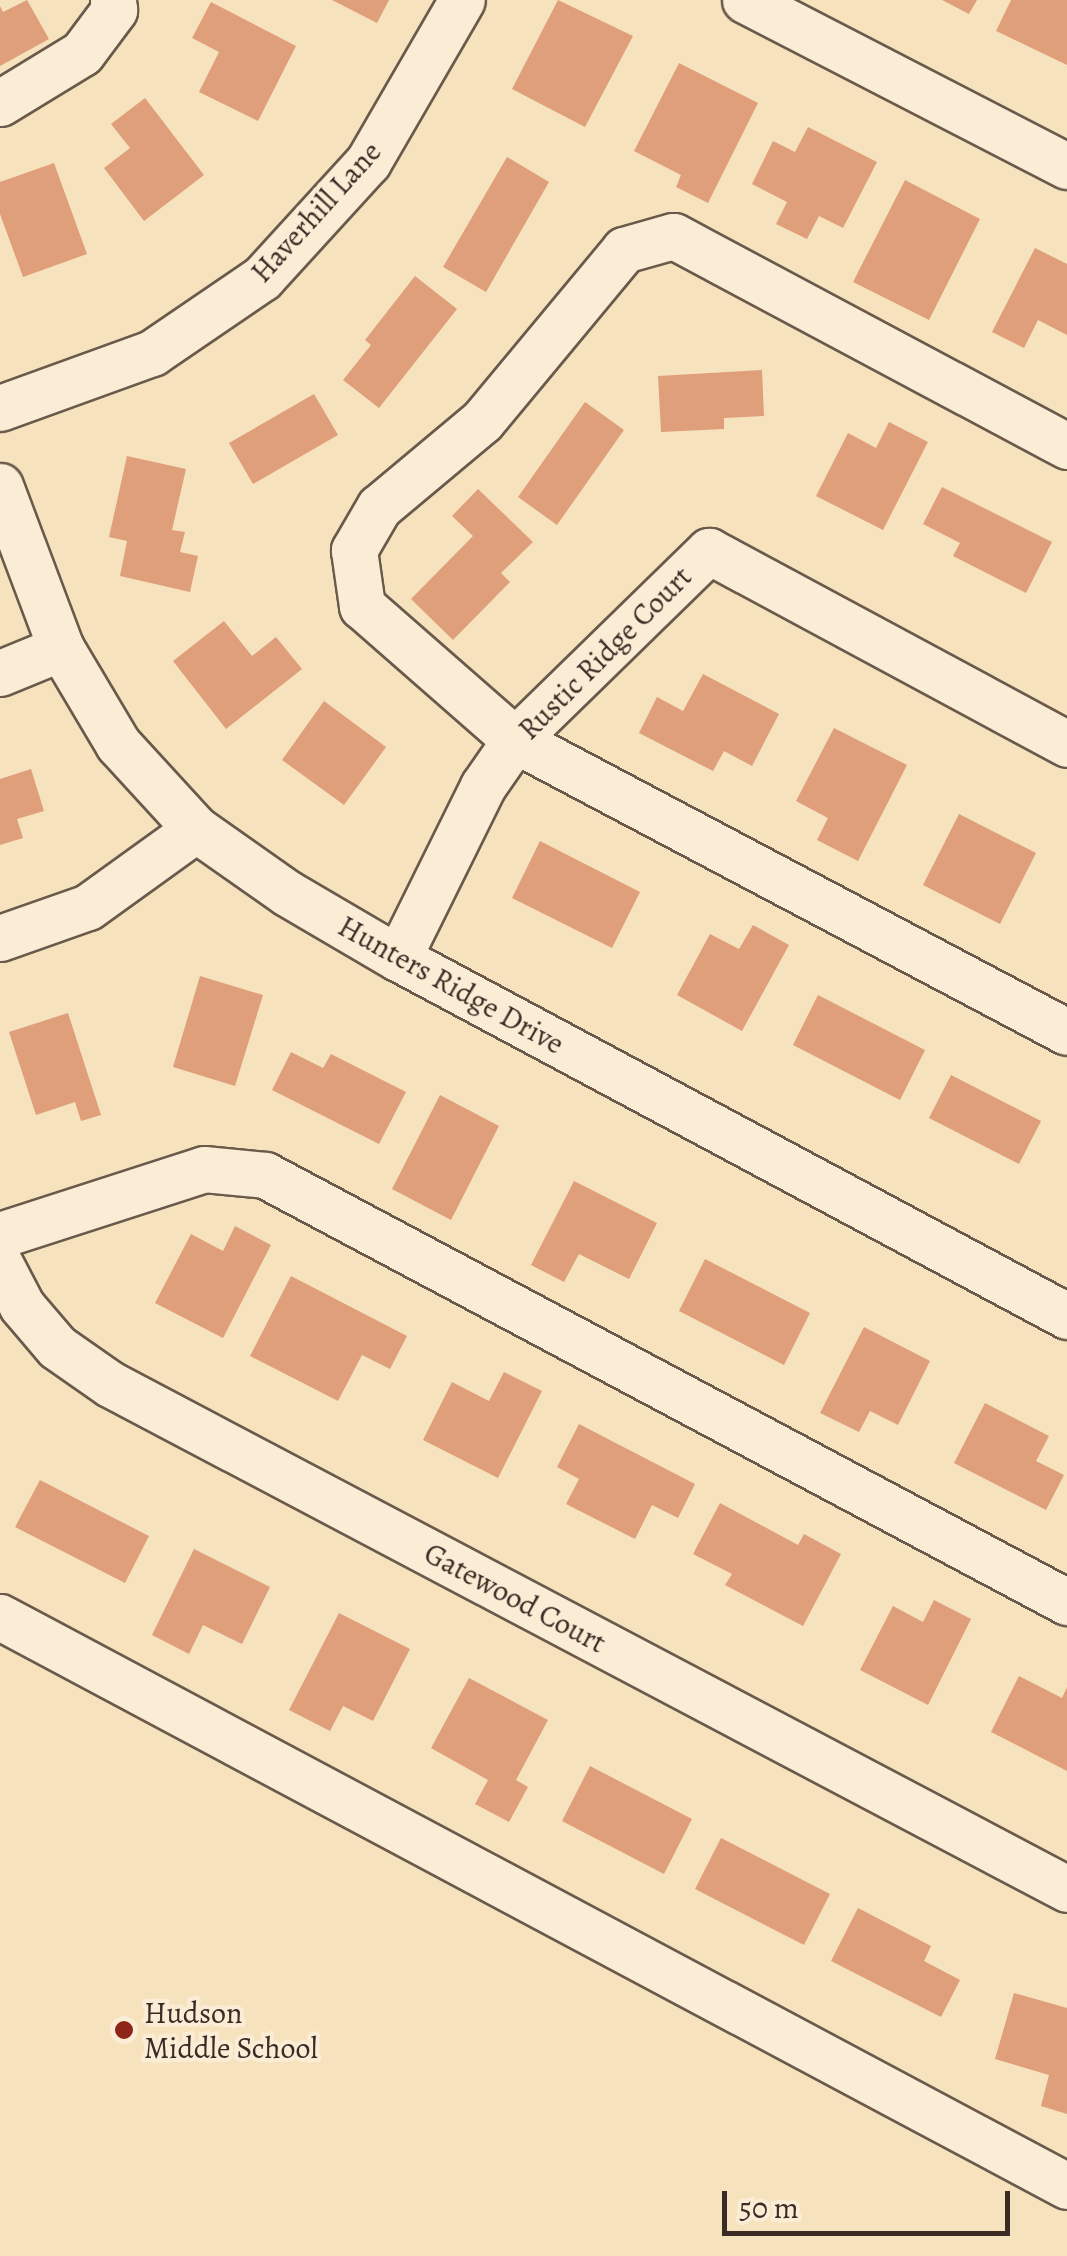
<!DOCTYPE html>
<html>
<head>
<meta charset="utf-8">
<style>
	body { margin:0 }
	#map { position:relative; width:1067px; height:2256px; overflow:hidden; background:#f7e2be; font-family:Alegreya,serif }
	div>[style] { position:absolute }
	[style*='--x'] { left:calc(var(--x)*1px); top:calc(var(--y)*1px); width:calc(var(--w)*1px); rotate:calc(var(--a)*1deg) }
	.building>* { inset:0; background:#de9f7a }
	.roads { filter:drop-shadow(2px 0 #695a4b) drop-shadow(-2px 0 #695a4b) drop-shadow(0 2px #695a4b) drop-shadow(0 -2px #695a4b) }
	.minor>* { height:45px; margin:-22.5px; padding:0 22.5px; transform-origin:22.5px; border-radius:22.5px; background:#faecd5 }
	.dots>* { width:28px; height:28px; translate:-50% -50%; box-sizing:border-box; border:5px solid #faecd5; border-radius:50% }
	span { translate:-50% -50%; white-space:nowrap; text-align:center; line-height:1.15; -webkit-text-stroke:8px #faecd5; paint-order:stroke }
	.street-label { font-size:30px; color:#3a2c25 }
	.poi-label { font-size:30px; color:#3a2c25 }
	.left { translate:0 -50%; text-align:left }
	.scale { position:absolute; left:722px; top:2191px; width:288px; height:45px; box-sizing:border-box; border:5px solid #3a2c25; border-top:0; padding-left:12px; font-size:30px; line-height:35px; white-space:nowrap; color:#3a2c25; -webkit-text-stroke:8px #faecd5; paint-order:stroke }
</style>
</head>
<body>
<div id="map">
	<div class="building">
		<div style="clip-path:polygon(27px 0,49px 39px,0 66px,0 6px,3px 12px)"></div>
		<div style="clip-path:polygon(332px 0,389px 0,377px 23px)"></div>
		<div style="clip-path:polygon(558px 0,633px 36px,585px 127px,512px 89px)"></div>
		<div style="clip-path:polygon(942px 0,977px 0,969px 14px)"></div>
		<div style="clip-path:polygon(1011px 0,1067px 0,1067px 65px,996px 31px)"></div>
		<div style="clip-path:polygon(211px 2px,296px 46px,258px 121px,199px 92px,219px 52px,192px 38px)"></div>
		<div style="clip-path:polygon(679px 63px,758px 103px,708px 203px,676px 187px,681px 175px,634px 151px)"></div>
		<div style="clip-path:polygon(145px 98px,204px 175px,144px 221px,104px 168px,130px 148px,111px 124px)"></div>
		<div style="clip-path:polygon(808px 127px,877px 162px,843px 228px,819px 216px,807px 239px,776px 224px,787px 202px,752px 184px,773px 141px,795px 152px)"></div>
		<div style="clip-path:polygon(507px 157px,549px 182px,486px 292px,443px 267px)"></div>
		<div style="clip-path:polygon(54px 163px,87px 254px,23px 277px,0 214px,0 182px)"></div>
		<div style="clip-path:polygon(905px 180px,980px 219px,929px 320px,853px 282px)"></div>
		<div style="clip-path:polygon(1035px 248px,1067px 264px,1067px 335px,1038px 320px,1024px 348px,992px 332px)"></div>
		<div style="clip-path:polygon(415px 276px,457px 309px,379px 408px,343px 380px,371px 345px,365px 340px)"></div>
		<div style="clip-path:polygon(762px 370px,764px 416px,724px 418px,724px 429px,661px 432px,658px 376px)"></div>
		<div style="clip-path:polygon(314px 394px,338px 435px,253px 484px,229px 443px)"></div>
		<div style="clip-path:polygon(585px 402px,624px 430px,557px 525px,518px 497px)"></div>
		<div style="clip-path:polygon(889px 422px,928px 442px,883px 530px,816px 496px,848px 433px,876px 448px)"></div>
		<div style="clip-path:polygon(127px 456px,186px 469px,172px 530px,185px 532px,180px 552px,198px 556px,190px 592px,120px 576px,127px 541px,109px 537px)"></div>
		<div style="clip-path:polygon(942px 487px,1052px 542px,1026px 593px,953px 556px,960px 543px,923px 524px)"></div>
		<div style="clip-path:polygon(478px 489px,533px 542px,501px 573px,510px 582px,453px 640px,411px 599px,473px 536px,452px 516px)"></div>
		<div style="clip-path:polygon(224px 621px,252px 656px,276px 637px,302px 669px,226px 729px,173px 661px)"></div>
		<div style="clip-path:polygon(703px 674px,779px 714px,752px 766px,724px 751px,713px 771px,639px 733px,657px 697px,683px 711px)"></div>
		<div style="clip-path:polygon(324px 701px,386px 747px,344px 805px,282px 760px)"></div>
		<div style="clip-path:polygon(834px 728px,907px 765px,858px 861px,817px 840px,828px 818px,796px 801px)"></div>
		<div style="clip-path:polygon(31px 769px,44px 811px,17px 819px,23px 838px,0 845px,0 779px)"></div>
		<div style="clip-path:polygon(959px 814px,1036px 853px,1000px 924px,923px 885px)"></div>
		<div style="clip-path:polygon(540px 841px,640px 892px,612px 948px,512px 898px)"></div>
		<div style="clip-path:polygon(753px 925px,789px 945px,742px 1031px,677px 995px,710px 934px,739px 949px)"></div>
		<div style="clip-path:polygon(200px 976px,263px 995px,235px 1086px,173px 1067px)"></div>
		<div style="clip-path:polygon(818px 995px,925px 1050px,900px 1100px,793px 1045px)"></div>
		<div style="clip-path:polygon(68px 1013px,101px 1115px,81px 1121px,75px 1102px,36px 1115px,9px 1032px)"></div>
		<div style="clip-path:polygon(291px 1052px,323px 1068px,331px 1054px,406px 1092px,379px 1144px,272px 1090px)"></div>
		<div style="clip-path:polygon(951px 1075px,1041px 1121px,1019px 1164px,929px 1118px)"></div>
		<div style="clip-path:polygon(440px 1095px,499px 1126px,451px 1220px,392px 1189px)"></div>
		<div style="clip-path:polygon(574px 1181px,657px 1223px,629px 1279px,579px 1254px,564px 1282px,531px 1265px)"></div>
		<div style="clip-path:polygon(235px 1226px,271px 1245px,223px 1338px,155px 1303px,191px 1234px,223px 1251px)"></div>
		<div style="clip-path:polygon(705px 1259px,810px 1313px,784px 1365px,679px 1311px)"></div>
		<div style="clip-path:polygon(291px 1276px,407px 1336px,390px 1369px,362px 1355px,338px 1401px,250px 1356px)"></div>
		<div style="clip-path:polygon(864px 1327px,930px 1361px,898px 1425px,870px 1411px,859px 1432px,820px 1413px)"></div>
		<div style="clip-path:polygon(504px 1372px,542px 1391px,498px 1478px,423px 1440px,452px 1382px,489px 1401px)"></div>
		<div style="clip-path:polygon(985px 1403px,1049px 1436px,1036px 1461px,1064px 1475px,1046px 1510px,954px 1463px)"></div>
		<div style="clip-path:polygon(579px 1424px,695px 1484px,678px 1518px,652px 1505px,635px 1539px,566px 1504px,579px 1479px,557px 1467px)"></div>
		<div style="clip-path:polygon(40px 1480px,149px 1536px,125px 1583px,15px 1527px)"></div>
		<div style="clip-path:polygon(720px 1503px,798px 1545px,804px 1534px,841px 1554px,803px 1626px,725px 1585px,732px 1574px,693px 1554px)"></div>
		<div style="clip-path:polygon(194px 1549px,270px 1587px,242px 1644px,203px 1625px,189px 1654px,152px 1635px)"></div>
		<div style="clip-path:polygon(934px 1600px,971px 1619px,928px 1705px,860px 1670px,893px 1606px,923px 1622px)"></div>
		<div style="clip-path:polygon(339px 1613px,410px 1649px,373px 1721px,343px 1706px,330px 1731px,289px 1710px)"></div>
		<div style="clip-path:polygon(1019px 1676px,1062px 1698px,1067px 1687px,1067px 1771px,991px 1732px)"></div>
		<div style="clip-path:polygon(469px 1678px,548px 1720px,516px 1780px,528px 1787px,509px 1822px,475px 1804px,488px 1780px,431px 1748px)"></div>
		<div style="clip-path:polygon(590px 1766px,692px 1819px,664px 1874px,562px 1821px)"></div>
		<div style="clip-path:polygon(721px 1838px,830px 1894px,804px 1945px,695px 1889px)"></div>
		<div style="clip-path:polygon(858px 1908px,931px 1946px,924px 1961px,960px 1980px,941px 2017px,831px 1961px)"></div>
		<div style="clip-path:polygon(1014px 1993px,1067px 2008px,1067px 2114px,1041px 2106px,1049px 2075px,995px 2059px)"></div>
	</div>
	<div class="roads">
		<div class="minor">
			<div style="--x:745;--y:0;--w:362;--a:27.3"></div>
			<div style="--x:0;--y:103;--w:96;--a:-31.4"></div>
			<div style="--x:82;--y:53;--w:54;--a:-53.3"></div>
			<div style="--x:114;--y:10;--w:10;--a:-96"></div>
			<div style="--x:0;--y:408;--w:162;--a:-19.9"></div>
			<div style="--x:152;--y:353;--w:133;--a:-34.3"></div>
			<div style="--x:262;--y:278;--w:157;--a:-47.6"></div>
			<div style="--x:368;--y:162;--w:187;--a:-59.9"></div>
			<div style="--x:1067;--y:446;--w:446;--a:-151.9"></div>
			<div style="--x:673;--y:236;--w:51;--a:164.1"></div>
			<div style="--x:624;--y:250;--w:222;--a:129.7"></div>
			<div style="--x:482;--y:421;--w:134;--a:140.1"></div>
			<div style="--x:379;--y:507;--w:50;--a:120.2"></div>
			<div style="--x:354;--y:550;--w:57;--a:81.9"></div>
			<div style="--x:362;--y:606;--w:203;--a:41.2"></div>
			<div style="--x:515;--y:740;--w:624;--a:27.88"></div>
			<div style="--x:0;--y:486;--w:173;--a:69.4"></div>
			<div style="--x:61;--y:648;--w:112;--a:59.3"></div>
			<div style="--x:118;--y:744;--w:115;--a:47.5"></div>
			<div style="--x:196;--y:829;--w:111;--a:35.1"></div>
			<div style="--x:287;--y:893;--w:129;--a:30.4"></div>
			<div style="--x:398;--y:958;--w:759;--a:28.15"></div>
			<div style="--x:0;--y:673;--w:66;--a:-22.3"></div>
			<div style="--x:0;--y:938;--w:93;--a:-19.4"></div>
			<div style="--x:88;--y:907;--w:133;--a:-35.8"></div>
			<div style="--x:398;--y:958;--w:192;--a:-63.7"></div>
			<div style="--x:483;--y:786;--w:56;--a:-55.2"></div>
			<div style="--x:515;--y:740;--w:271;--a:-44.3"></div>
			<div style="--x:709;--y:551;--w:407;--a:28.3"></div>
			<div style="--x:0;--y:1235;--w:214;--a:-17.9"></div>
			<div style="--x:204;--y:1169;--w:61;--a:5.6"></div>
			<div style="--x:265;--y:1175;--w:909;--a:28.03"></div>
			<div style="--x:0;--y:1264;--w:47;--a:62.4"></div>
			<div style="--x:22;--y:1306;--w:54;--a:49.5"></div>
			<div style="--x:57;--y:1347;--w:65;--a:34.9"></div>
			<div style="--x:110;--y:1384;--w:1082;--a:27.82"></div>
			<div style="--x:0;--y:1617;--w:1209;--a:28.07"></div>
		</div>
	</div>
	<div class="dots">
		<div style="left:124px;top:2030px;background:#8f2418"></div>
	</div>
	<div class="street-label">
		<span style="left:316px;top:212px;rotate:-48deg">Haverhill Lane</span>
		<span style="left:605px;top:653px;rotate:-45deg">Rustic Ridge Court</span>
		<span style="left:451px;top:985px;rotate:29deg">Hunters Ridge Drive</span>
		<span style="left:515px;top:1598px;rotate:28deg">Gatewood Court</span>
	</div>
	<div class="poi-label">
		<span class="left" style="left:144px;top:2030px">Hudson<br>Middle School</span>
	</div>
	<div class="scale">50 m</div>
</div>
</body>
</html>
